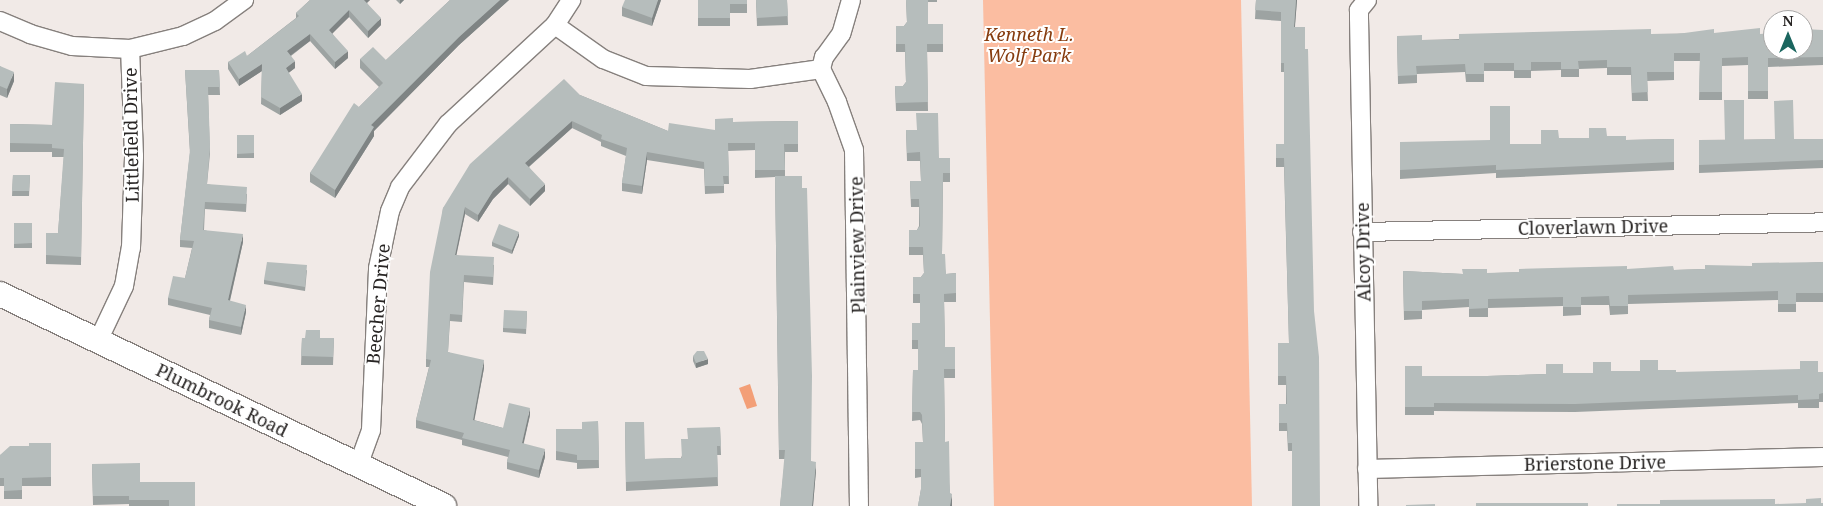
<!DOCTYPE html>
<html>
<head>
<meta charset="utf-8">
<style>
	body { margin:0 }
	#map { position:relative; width:1823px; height:506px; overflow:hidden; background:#f1eae7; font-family:"Noto Serif",serif }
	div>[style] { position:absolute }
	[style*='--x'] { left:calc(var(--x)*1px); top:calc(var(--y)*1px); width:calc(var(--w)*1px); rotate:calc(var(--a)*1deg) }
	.green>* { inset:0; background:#fbbda1 }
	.water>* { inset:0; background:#f39f77 }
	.roads { filter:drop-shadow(1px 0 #86807d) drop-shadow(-1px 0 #86807d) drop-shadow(0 1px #86807d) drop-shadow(0 -1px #86807d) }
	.street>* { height:18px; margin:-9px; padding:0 9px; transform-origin:9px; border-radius:9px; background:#fff }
	.secondary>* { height:24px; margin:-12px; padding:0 12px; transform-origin:12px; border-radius:12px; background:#fff }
	.wall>* { inset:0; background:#9da3a2 }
	.shaded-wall>* { inset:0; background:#7f8484 }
	.building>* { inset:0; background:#b6bdbc }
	span { translate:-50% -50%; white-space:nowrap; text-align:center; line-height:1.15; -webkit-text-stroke:4px #fff; paint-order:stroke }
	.park-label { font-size:18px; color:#863c0f; font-style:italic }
	.street-label { font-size:18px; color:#282524 }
	.north { position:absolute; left:1763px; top:10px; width:50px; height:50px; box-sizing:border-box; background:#fff; border:1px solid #a9a8a7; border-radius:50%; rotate:0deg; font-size:14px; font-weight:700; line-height:20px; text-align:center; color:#282524 }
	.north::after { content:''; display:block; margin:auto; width:18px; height:22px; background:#1b665f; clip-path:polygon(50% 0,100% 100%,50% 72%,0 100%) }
</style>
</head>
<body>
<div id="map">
	<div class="green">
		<div style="clip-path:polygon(983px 0,1241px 0,1252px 506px,994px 506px)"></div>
	</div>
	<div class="water">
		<div style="clip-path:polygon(750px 384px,757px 406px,747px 409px,739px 388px)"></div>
	</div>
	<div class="roads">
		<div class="street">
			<div style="--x:851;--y:0;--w:35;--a:106"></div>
			<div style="--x:841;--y:34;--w:29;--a:126"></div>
			<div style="--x:824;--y:57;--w:12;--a:104"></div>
			<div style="--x:821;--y:69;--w:37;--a:64"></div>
			<div style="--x:837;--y:102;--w:51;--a:70.5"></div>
			<div style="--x:854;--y:150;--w:356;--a:89.2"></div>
			<div style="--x:1367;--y:0;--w:13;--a:129"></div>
			<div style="--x:1359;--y:10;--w:8;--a:90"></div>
			<div style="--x:1359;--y:18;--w:488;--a:88.9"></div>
			<div style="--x:0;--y:21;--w:33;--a:23"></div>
			<div style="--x:30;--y:34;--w:44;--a:15.9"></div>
			<div style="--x:72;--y:46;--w:58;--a:3"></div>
			<div style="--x:130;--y:49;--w:55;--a:-13.8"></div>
			<div style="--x:183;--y:36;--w:35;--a:-25"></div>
			<div style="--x:215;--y:21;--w:36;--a:-36"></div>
			<div style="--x:555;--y:25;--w:59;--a:35.3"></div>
			<div style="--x:603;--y:59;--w:46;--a:21.6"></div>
			<div style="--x:646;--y:76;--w:104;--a:1.7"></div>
			<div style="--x:750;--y:79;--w:72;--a:-8"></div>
			<div style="--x:1362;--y:232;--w:461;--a:-1.2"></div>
			<div style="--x:98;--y:341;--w:61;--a:-64.7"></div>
			<div style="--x:124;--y:286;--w:39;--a:-80"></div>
			<div style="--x:131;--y:248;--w:92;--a:-88.1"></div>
			<div style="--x:134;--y:156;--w:107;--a:-92.1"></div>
			<div style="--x:358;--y:466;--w:38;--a:-70"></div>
			<div style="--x:371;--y:430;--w:162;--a:-87.5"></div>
			<div style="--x:378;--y:268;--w:58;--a:-78.1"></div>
			<div style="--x:390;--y:211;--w:26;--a:-67"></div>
			<div style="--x:400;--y:187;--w:79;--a:-52.7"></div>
			<div style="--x:448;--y:124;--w:146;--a:-42.8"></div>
			<div style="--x:555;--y:25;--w:30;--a:-57"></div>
			<div style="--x:1367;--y:469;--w:456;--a:-1.5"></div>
		</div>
		<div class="secondary">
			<div style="--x:0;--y:294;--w:492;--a:25.5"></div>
		</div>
	</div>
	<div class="wall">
		<div style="clip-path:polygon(310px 0,370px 0,367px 3px,381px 25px,368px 38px,349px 17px,332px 33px,348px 58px,335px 69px,310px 41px,291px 56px,295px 68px,288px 73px,302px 101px,280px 115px,261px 104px,262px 71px,239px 86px,228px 69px,228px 62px,247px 56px,296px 18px,296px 13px)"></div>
		<div style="clip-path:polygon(396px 0,404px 0,400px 4px)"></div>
		<div style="clip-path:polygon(450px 0,509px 0,459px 45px,374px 131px,374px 136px,335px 198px,310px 182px,310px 173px,359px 107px,379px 87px,360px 68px,360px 59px,386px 60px)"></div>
		<div style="clip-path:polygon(661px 0,652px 26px,622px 16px,622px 7px)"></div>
		<div style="clip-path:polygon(698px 0,747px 0,747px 13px,730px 13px,730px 26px,698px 26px)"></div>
		<div style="clip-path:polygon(756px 0,787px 0,788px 25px,757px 26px)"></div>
		<div style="clip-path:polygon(906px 0,937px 0,937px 2px,928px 2px,928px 24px,943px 24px,943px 52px,927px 52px,928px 111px,896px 111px,895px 86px,903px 86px,906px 82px,905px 52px,896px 52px,896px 26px,904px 26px,907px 22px)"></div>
		<div style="clip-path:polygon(1256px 0,1297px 0,1295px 27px,1292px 451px,1288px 451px,1287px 431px,1279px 431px,1279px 404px,1286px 404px,1286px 385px,1278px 385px,1278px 343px,1289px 343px,1284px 167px,1276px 167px,1276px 144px,1284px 144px,1284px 72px,1281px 72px,1281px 21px,1255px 19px)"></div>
		<div style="clip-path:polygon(1823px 30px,1823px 65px,1768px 67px,1768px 99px,1748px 99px,1748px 65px,1722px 66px,1722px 100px,1699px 100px,1700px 61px,1674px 61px,1674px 80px,1647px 81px,1648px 101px,1632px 101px,1631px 75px,1607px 75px,1607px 68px,1579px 69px,1579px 77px,1561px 77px,1561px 70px,1531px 71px,1531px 78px,1514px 78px,1514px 71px,1484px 71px,1484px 82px,1466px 82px,1465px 72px,1417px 74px,1417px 83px,1398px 84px,1397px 36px,1422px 40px,1651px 34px,1714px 33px,1760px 34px,1773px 50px)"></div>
		<div style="clip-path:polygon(0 66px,14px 81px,7px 98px,0 95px)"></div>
		<div style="clip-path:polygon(185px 70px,219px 70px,220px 95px,208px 95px,210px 154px,207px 184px,247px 194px,246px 212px,205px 209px,204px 230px,243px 242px,230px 301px,246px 312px,241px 335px,209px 328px,209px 320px,210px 315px,168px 305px,168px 298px,185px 278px,192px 248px,180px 247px,180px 240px,190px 153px)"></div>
		<div style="clip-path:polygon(84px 84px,81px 265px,46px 264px,46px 233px,58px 233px,64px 157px,52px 157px,52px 152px,10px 152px,10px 124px,52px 125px)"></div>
		<div style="clip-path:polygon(580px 95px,668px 131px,715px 130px,733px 122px,798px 121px,798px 152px,785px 152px,785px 176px,811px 461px,816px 470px,813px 506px,780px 506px,785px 459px,779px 459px,775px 177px,755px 178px,755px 150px,728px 151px,729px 184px,724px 184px,724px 193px,705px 194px,704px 169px,647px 160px,642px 194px,622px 191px,622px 183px,626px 156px,601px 146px,601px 142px,572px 128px,529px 167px,545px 191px,530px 206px,508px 184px,493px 199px,478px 222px,465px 214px,456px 255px,494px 265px,493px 285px,464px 282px,462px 322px,450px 321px,448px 352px,484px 368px,474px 420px,503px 428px,530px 415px,523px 444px,545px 457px,539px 478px,507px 469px,507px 462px,508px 457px,462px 445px,462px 440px,416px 428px,416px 420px,429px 367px,426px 367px,426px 359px,443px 208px)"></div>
		<div style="clip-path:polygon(906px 130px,939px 158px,950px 158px,950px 182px,943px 182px,942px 254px,946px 274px,956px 273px,956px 302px,944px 302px,945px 347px,955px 347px,955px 378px,944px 378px,945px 442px,950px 493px,952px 502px,952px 506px,918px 506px,921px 489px,921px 477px,915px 478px,915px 442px,923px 442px,922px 424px,920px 420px,912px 421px,913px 370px,918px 370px,918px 349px,912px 349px,912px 323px,920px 323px,920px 303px,913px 303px,913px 277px,921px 277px,924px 273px,923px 255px,909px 255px,909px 230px,917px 230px,919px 226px,919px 207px,911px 207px,910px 181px,921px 181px,920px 161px,907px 161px)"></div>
		<div style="clip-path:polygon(237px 135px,254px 135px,254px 158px,237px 158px)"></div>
		<div style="clip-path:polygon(1607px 136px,1626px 140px,1674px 139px,1674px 170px,1496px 178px,1496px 173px,1400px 179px,1400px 142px,1510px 144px,1541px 144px,1559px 138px,1589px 138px)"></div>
		<div style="clip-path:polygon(1794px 139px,1823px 139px,1823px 168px,1699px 173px,1699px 140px)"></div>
		<div style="clip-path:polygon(13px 175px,30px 175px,29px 196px,12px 196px)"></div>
		<div style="clip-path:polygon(14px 223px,32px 223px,32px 248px,14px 248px)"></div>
		<div style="clip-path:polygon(519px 236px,512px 254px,492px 246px,492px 242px)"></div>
		<div style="clip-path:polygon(1823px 262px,1823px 302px,1796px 302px,1796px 312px,1778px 312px,1778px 300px,1628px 304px,1628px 314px,1610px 315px,1609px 305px,1581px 305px,1581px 315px,1563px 316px,1563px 306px,1488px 308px,1488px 317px,1469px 317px,1469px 307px,1422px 310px,1422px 319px,1404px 320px,1403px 271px,1463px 274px,1627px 269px,1674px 270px,1705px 269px)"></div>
		<div style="clip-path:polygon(307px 270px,305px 291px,264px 284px,264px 280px)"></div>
		<div style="clip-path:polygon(527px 311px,526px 334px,503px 332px,503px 328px)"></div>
		<div style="clip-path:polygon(302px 338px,334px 338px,333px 365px,301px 365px)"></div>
		<div style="clip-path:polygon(693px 356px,708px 364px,696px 368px,693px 361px)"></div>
		<div style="clip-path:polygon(1405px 366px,1422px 376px,1487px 376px,1546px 374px,1563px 373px,1593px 373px,1611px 371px,1640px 371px,1658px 370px,1676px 372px,1823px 372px,1823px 402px,1819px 402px,1819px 408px,1798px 408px,1798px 403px,1575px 412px,1434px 411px,1434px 415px,1405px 415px)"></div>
		<div style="clip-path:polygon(598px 421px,599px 468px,577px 469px,577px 463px,556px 460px,556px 429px,582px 429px)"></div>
		<div style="clip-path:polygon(625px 422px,645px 459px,681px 458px,688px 439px,720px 427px,721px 455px,717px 455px,718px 486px,626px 491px)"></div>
		<div style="clip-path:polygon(51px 443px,51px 486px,22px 486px,22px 499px,4px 499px,4px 486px,0 486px,0 455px,29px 446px)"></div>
		<div style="clip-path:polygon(92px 464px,140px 482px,195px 506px,129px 506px,129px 504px,93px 505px)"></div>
	</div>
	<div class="shaded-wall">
		<div style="clip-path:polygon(363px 0,370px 0,363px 6px)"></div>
		<div style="clip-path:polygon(400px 0,404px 0,400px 4px)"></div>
		<div style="clip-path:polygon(500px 0,509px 0,459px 45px,374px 131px,374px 136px,335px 198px,335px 190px,371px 125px,459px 37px)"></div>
		<div style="clip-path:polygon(658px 0,661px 0,652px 26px,652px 18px)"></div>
		<div style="clip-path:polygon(1296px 0,1297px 0,1294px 36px,1294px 27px)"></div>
		<div style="clip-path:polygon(349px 10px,349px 17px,329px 37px,329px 30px)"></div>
		<div style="clip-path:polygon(381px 18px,381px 25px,368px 38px,368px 31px)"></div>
		<div style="clip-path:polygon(310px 34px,310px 41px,287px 58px,287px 51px)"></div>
		<div style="clip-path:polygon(348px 51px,348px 58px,335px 69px,335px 62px)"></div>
		<div style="clip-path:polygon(295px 61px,295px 68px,286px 75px,286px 68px)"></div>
		<div style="clip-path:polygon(262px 64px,262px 71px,239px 86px,239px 79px)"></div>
		<div style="clip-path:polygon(14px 72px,14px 81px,7px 98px,7px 89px)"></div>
		<div style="clip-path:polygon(302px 94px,302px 101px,280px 115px,280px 108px)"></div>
		<div style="clip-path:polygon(572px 121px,572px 128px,525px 170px,525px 163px)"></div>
		<div style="clip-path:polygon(647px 152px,647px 160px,642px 194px,642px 186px)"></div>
		<div style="clip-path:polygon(508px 177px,508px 184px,493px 199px,478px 222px,478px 215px,493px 191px)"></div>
		<div style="clip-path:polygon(545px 184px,545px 191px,530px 206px,530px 199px)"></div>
		<div style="clip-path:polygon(465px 207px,465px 214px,455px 262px,455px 255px)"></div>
		<div style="clip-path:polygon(519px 232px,519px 236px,512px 254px,512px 250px)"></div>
		<div style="clip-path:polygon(243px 234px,243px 242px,228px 308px,228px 300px)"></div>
		<div style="clip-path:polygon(246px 305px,246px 312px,241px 335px,241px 327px)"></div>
		<div style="clip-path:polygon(708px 359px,708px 364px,696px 368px,696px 363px)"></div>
		<div style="clip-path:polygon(484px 360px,484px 368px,473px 428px,473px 420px)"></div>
		<div style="clip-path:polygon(530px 408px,530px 415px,522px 451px,522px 443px)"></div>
		<div style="clip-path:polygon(545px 449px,545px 457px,539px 478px,539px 470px)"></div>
		<div style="clip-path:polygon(816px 462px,816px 470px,813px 506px,812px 506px)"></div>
		<div style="clip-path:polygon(952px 494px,952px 506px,950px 506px)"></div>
	</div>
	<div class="building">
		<div style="clip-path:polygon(310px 0,364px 0,381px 18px,368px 31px,349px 10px,329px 30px,348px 51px,335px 62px,310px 34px,287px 51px,295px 61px,286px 68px,302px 94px,280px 108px,261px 97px,262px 64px,239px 79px,228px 62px,245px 51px,247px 56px,299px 16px,296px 13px)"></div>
		<div style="clip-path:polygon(450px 0,500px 0,459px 37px,371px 125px,374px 127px,335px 190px,310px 173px,354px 103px,359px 107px,383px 83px,360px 59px,373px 47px,386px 60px)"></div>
		<div style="clip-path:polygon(625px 0,658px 0,652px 18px,622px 7px)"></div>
		<div style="clip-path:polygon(698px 0,747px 0,747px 4px,730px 4px,730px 18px,698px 18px)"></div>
		<div style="clip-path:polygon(756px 0,787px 0,788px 16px,757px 18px)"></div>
		<div style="clip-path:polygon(906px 0,928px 0,928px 24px,943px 24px,943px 44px,927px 44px,928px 102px,896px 103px,895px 86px,903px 86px,906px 82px,905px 44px,896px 44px,896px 26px,904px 26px,907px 22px)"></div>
		<div style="clip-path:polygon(1256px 0,1296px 0,1294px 27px,1305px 27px,1305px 49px,1308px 49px,1314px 311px,1319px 357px,1320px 506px,1292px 506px,1292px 443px,1288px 443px,1287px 423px,1279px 423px,1279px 404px,1287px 404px,1286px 376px,1278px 376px,1278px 343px,1289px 343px,1284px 158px,1276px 158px,1276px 144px,1284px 144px,1284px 63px,1281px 63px,1281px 12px,1255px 10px)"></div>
		<div style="clip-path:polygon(1760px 28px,1760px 34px,1773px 33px,1773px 50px,1803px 50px,1803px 29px,1823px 30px,1823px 57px,1768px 58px,1768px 91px,1748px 91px,1748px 57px,1722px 58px,1722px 92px,1699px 92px,1700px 53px,1674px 53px,1674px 72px,1647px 72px,1648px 92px,1632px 93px,1631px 67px,1607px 67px,1607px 60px,1578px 61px,1579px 69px,1561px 69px,1561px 62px,1531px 62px,1531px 70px,1514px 70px,1514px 63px,1484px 63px,1484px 74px,1466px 74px,1465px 64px,1416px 66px,1417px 75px,1398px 76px,1397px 36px,1422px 35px,1422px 40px,1459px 40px,1459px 34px,1651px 29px,1651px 34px,1677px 34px,1714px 29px,1714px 33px)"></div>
		<div style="clip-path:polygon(0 66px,14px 72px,7px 89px,0 86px)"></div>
		<div style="clip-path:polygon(185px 70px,219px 70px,220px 87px,208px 87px,210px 147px,207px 184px,247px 187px,246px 204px,205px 202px,203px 230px,243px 234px,228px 300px,246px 305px,241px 327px,209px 320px,212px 308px,168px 298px,173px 276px,185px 278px,194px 241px,180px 240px,190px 150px)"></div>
		<div style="clip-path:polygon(564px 79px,580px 95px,668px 131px,669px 123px,715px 130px,715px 119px,733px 118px,733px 122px,798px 121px,798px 144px,784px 144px,785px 170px,755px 170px,755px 143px,728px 143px,729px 176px,723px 176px,724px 186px,705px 186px,704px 162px,647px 152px,642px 186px,622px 183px,627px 148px,601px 139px,602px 135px,572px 121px,525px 163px,545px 184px,530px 199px,508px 177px,493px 191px,478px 215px,465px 207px,455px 255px,494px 257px,493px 277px,464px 275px,462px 315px,450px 314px,448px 352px,484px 360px,473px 420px,503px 428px,509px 403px,530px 408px,522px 443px,545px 449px,539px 470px,507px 462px,510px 450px,462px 438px,464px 433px,416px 420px,431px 360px,426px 359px,430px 272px,443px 208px,470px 164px)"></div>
		<div style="clip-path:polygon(55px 82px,84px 84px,81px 257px,46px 255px,46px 233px,58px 233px,64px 149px,52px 148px,52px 144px,10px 143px,10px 124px,52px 125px)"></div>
		<div style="clip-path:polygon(1724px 100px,1744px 100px,1744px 140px,1775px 139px,1774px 101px,1793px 100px,1794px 139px,1823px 139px,1823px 160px,1699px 165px,1699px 140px,1725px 140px)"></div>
		<div style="clip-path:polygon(1490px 106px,1510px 106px,1510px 144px,1541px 144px,1541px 130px,1558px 130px,1559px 138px,1589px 138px,1589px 128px,1606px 128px,1607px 136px,1626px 136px,1626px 140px,1674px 139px,1674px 162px,1496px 170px,1496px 165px,1400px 170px,1400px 142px,1490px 140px)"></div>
		<div style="clip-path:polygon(916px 113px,938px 113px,939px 158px,950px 158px,950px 173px,943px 173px,942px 254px,945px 254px,946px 274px,956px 273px,956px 293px,944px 294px,945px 347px,955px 347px,955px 369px,944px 369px,945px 442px,949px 441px,950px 493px,952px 494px,950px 506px,918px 506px,921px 489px,921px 469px,915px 469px,915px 442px,923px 442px,922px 415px,920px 412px,912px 412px,913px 370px,918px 370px,918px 340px,912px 340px,912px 323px,920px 323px,920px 294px,913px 294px,913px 277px,921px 277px,924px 273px,923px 247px,909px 247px,909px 230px,917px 230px,920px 226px,919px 199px,911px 199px,910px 181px,921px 181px,920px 152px,907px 153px,906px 130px,917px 130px)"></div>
		<div style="clip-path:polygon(237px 135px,254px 135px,254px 153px,237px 154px)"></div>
		<div style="clip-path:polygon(13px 175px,30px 175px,29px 191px,12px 191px)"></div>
		<div style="clip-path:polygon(775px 176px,802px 176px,802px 188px,807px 188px,812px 376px,811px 461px,816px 462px,812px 506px,780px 506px,785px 450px,779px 450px)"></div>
		<div style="clip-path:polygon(14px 223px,32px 223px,32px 243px,14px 244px)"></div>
		<div style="clip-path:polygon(499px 224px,519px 232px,512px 250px,492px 242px)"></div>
		<div style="clip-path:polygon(267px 262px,307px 265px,305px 287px,264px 280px)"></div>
		<div style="clip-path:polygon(1823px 262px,1823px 293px,1796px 293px,1796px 304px,1778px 304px,1778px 291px,1628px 295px,1628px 306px,1610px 306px,1609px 296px,1581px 297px,1581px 307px,1563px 307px,1563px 297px,1488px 299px,1488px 308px,1469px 309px,1469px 299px,1422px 301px,1422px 311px,1404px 311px,1403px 271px,1463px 274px,1462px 269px,1487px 269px,1487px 273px,1519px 272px,1519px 269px,1627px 266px,1627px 269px,1673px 266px,1674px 270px,1705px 269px,1705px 265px,1752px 266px,1752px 263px)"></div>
		<div style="clip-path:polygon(504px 310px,527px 311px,526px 329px,503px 328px)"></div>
		<div style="clip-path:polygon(306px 330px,320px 330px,320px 338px,334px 338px,333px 357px,301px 356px,302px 338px,305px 338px)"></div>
		<div style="clip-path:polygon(697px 351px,704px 351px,708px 359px,696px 363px,693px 356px)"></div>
		<div style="clip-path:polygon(1640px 360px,1658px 360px,1658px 370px,1676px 370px,1676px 372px,1800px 369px,1800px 361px,1818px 361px,1818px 372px,1823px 372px,1823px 393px,1819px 394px,1819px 399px,1798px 400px,1798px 395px,1575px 404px,1434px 403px,1434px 407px,1405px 407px,1405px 366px,1422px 366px,1422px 376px,1487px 376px,1546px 374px,1546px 364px,1563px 364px,1563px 373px,1593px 373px,1593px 362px,1611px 362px,1611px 371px,1640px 371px)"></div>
		<div style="clip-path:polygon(598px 421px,599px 460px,577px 460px,577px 455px,556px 451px,556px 429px,582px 429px,582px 422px)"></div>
		<div style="clip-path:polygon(625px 422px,644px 422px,645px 459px,682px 458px,681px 439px,688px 439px,687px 428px,720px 427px,721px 446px,717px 446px,718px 477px,626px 482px)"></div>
		<div style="clip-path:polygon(29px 443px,51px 443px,51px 477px,22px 478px,22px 490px,4px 491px,4px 478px,0 478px,0 455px,10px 446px,29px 446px)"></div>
		<div style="clip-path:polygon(140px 463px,140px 482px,195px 482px,195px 506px,169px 506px,169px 500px,129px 500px,129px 496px,93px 496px,92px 464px)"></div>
		<div style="clip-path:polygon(1821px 498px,1821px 503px,1823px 503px,1823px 506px,1617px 506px,1617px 504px,1660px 504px,1660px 500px,1775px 499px,1775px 504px,1806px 503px,1806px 499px)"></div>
		<div style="clip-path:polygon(1476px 503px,1588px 503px,1588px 506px,1476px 506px)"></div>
		<div style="clip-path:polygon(1435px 504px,1435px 506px,1406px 506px,1406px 505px)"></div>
	</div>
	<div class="park-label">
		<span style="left:1029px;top:45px">Kenneth L.<br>Wolf Park</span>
	</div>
	<div class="street-label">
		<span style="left:131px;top:135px;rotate:-91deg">Littlefield Drive</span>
		<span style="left:1593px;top:227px;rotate:-1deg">Cloverlawn Drive</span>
		<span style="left:857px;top:245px;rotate:-91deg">Plainview Drive</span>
		<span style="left:1363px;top:252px;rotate:-91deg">Alcoy Drive</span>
		<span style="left:378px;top:304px;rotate:-85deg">Beecher Drive</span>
		<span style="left:222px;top:400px;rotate:26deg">Plumbrook Road</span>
		<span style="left:1595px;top:463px;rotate:-1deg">Brierstone Drive</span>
	</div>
	<div class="north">N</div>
</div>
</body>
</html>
